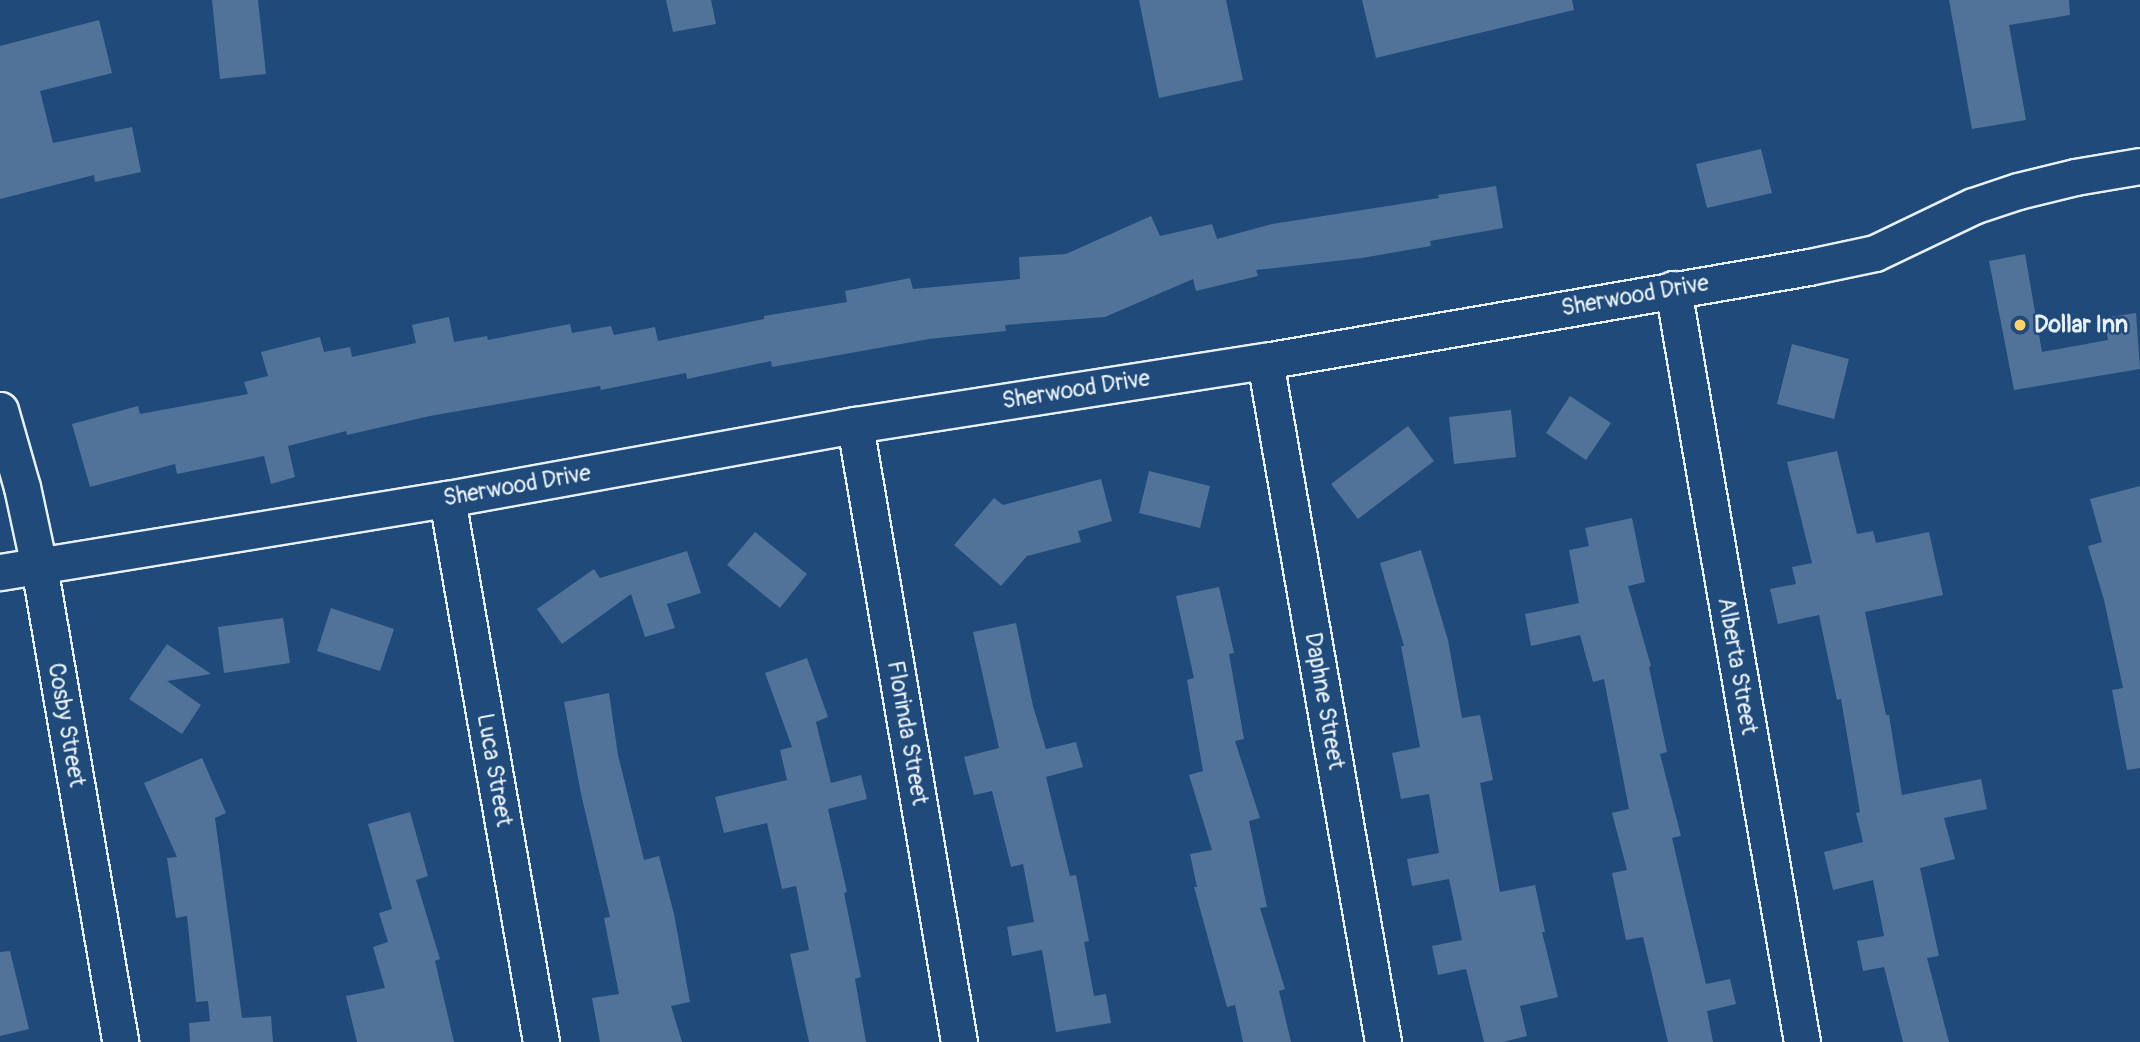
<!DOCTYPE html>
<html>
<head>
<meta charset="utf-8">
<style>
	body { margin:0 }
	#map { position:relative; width:2140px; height:1042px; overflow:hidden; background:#1f4a7a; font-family:Pangolin,sans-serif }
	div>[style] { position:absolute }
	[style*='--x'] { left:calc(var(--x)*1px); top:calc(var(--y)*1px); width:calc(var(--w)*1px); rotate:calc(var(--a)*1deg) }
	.building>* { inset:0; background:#517399 }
	.roads { filter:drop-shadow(2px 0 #e8f1f8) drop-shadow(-2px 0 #e8f1f8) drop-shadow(0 2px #e8f1f8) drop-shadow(0 -2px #e8f1f8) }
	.street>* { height:35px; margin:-17.5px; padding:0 17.5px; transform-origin:17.5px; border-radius:17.5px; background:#1f4a7a }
	.dots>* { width:19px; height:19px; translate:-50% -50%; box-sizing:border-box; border:4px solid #1f4a7a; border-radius:50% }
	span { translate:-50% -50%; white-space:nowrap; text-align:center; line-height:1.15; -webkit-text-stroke:5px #1f4a7a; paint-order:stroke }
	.street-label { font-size:23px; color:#e8f1f8 }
	.poi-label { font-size:23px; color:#e8f1f8; font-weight:700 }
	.left { translate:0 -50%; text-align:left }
</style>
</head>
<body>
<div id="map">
	<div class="building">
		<div style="clip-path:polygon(212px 0,258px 0,266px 74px,220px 79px)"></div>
		<div style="clip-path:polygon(666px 0,711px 0,716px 24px,673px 32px)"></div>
		<div style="clip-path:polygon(1139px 0,1226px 0,1243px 80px,1159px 98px)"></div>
		<div style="clip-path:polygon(1362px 0,1572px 0,1574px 10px,1376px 58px)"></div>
		<div style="clip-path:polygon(1949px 0,2069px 0,2070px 15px,2009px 25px,2026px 120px,1972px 129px)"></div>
		<div style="clip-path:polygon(99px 20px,112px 73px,40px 91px,53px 143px,132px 127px,141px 172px,95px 182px,94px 175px,0 199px,0 46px)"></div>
		<div style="clip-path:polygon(1761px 149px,1772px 193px,1707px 208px,1696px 164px)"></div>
		<div style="clip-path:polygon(1496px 186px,1503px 228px,1430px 241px,1431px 246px,1362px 258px,1256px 270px,1258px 276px,1196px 291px,1193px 279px,1105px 317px,1005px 325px,1006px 331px,929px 339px,772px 367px,771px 361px,687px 379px,686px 373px,601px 390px,600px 386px,430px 416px,347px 435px,346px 431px,288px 446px,295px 477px,271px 484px,264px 456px,177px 474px,175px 464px,90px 487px,72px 424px,138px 406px,140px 414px,248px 394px,244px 382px,268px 376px,261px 352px,320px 337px,324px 352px,350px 347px,352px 357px,416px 343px,412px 325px,449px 317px,454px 342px,487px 336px,488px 340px,570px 324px,572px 333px,611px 326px,614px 335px,655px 327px,658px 341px,764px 319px,764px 316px,847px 302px,845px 291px,910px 278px,913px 289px,1020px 279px,1019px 257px,1066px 254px,1151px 216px,1160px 236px,1212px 224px,1217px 239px,1272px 224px,1439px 198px,1438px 195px)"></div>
		<div style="clip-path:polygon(2025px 254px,2042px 352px,2108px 340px,2104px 318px,2136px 313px,2140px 369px,2014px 390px,1989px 261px)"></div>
		<div style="clip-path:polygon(1792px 344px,1849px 359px,1834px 419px,1777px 404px)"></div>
		<div style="clip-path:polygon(1570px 396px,1611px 423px,1586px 460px,1546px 433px)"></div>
		<div style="clip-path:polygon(1511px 410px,1516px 457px,1454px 464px,1449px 417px)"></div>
		<div style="clip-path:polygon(1408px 426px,1434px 461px,1358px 519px,1331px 484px)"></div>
		<div style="clip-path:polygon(1837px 451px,1857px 534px,1873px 531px,1876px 543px,1929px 532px,1943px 595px,1865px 612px,1886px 715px,1889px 715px,1902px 795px,1981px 779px,1987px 809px,1944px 818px,1955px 859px,1920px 868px,1939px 956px,1927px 958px,1949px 1042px,1903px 1042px,1884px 967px,1863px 971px,1857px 941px,1884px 936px,1873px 880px,1833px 890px,1824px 852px,1863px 842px,1856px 813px,1860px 812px,1841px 699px,1837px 700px,1819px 615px,1778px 624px,1770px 589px,1796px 584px,1792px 567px,1812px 563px,1787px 462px)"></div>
		<div style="clip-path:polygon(1149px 471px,1210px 486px,1200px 528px,1139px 513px)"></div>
		<div style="clip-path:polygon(1101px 479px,1112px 521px,1078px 531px,1081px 542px,1027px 556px,1001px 586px,954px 545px,994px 498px,1003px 505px)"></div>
		<div style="clip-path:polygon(2140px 486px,2140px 768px,2127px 770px,2112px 690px,2123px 688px,2104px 600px,2088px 546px,2102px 542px,2090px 499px)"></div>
		<div style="clip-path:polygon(1632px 518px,1645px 582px,1628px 586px,1651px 666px,1649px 667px,1667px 752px,1660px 754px,1681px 836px,1672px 838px,1706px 984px,1730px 979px,1736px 1004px,1707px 1011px,1713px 1042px,1668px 1042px,1643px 937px,1626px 940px,1612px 873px,1627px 870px,1612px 813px,1629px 809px,1604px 679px,1593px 682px,1580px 635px,1531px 646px,1525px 614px,1579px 603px,1569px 550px,1589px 546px,1585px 528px)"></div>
		<div style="clip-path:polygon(755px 532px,807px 574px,780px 608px,727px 565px)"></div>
		<div style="clip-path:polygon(1421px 550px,1448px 640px,1462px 718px,1480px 715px,1493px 780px,1480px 783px,1500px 892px,1535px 885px,1545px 932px,1542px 932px,1558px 997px,1520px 1006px,1527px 1036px,1503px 1042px,1484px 1042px,1466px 969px,1438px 975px,1432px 946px,1462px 940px,1449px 879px,1412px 886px,1407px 859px,1439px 853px,1429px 794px,1401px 799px,1392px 753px,1420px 747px,1401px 646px,1404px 646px,1380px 563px)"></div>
		<div style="clip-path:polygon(687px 551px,701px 593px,667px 604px,675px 628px,645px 637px,631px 594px,562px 644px,537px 609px,594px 569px,600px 578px)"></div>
		<div style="clip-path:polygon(1219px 587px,1234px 653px,1229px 654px,1244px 739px,1235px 741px,1260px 818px,1249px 821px,1267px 907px,1260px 908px,1285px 989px,1279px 991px,1291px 1042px,1243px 1042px,1235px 1005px,1227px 1007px,1194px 887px,1197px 887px,1190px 854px,1212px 850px,1189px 775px,1203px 771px,1187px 680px,1194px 678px,1176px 596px)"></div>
		<div style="clip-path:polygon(331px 608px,394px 629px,380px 671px,317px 651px)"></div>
		<div style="clip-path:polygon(283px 618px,290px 663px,224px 673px,218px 627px)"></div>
		<div style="clip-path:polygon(1016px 623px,1033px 706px,1046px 749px,1076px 742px,1083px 767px,1046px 777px,1070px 876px,1076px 875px,1089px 941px,1084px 942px,1094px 996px,1106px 994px,1111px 1023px,1056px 1032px,1042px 950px,1012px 956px,1007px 927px,1034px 922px,1023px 864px,1011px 867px,992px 791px,974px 795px,964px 757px,999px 748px,973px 632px)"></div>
		<div style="clip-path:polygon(167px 644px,211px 674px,167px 681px,201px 705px,182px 734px,129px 699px)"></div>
		<div style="clip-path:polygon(807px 658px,828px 717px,816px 722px,831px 783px,861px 775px,867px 799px,828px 809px,847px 892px,844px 893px,861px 977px,855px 979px,866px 1042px,809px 1042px,790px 954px,809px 950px,796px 886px,782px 889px,767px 823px,724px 833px,715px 797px,787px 780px,780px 750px,792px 747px,765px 673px)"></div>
		<div style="clip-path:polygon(609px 693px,618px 755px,644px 860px,659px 856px,674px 914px,690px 1002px,671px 1006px,682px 1042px,600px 1042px,592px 998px,619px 994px,604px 918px,610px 917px,581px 794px,564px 702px)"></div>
		<div style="clip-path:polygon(202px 758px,226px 813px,215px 818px,242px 1018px,271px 1016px,273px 1042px,190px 1042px,189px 1023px,210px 1021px,208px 1001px,196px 1002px,187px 916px,176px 918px,167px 858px,177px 857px,144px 783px)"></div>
		<div style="clip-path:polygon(410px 812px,428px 876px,416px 880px,440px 959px,435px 961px,454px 1042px,357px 1042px,346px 996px,385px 988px,373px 947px,388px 942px,379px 913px,392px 909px,368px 824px)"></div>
		<div style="clip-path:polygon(10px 951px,29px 1029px,0 1036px,0 952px)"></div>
	</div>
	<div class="roads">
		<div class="street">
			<div style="--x:1673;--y:289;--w:764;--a:80.28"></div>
			<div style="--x:1265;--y:361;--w:691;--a:80.17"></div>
			<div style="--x:0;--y:410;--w:80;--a:74.1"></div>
			<div style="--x:22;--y:487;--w:81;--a:77.9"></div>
			<div style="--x:39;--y:566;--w:483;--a:80.3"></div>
			<div style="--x:855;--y:425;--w:626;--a:80.43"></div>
			<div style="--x:447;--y:499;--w:551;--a:80.18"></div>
			<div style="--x:0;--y:572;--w:453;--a:-9.3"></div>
			<div style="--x:447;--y:499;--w:415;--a:-10.3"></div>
			<div style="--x:855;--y:425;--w:415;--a:-8.9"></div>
			<div style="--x:1265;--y:361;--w:552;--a:-9.8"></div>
			<div style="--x:1809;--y:267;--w:67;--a:-12"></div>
			<div style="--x:1875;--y:253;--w:109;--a:-25.6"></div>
			<div style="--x:1973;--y:206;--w:47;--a:-18.4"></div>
			<div style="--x:2018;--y:191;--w:59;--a:-13.8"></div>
			<div style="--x:2075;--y:177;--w:66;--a:-9.6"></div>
		</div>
	</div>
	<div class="dots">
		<div style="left:2020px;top:325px;background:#ffd166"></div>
	</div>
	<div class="street-label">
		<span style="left:1635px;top:296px;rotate:-10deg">Sherwood Drive</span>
		<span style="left:1076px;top:390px;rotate:-9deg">Sherwood Drive</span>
		<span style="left:517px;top:486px;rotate:-10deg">Sherwood Drive</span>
		<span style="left:1737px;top:666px;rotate:80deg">Alberta Street</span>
		<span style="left:1324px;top:701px;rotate:80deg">Daphne Street</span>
		<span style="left:66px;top:725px;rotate:80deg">Cosby Street</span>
		<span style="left:907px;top:733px;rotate:80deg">Florinda Street</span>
		<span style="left:494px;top:770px;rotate:80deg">Luca Street</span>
	</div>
	<div class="poi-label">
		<span class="left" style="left:2034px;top:325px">Dollar Inn</span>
	</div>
</div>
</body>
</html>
